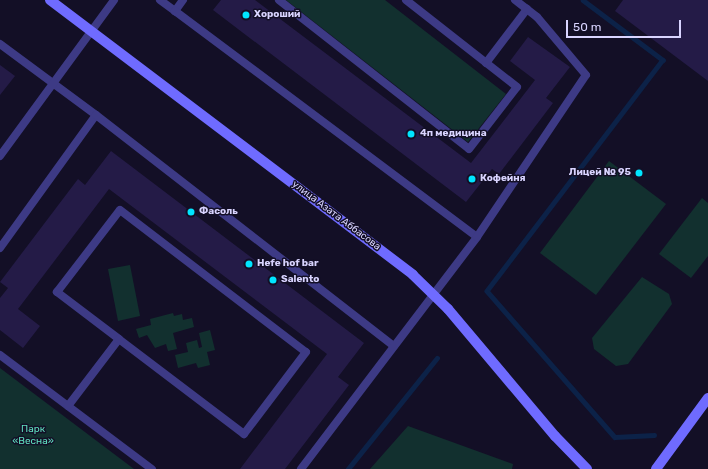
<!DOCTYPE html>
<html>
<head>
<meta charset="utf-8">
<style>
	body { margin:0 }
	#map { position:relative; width:708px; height:469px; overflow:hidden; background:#130f26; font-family:Rubik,sans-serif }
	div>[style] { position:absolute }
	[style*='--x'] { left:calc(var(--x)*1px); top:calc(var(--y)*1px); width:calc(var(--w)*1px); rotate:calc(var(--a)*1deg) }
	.green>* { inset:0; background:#12302f }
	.stream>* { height:4.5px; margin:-2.25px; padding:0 2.25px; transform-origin:2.25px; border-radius:2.25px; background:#0c2248 }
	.building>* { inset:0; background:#241b47 }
	.lane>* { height:8px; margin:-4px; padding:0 4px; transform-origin:4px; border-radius:4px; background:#3d3a85 }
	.secondary>* { height:10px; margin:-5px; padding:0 5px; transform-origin:5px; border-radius:5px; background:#6f6bff }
	.dots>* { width:11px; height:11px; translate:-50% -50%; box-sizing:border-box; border:2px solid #130f26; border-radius:50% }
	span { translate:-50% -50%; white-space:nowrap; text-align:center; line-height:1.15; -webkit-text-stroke:3px #130f26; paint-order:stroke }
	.poi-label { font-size:10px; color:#d9d4ff; font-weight:700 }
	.left { translate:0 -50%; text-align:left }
	.right { translate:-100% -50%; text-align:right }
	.street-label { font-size:10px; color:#d9d4ff }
	.park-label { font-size:10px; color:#5fe0c0 }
	.scale { position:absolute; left:566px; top:20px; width:115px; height:18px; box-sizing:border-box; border:2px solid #d9d4ff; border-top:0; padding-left:5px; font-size:12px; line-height:14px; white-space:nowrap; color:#d9d4ff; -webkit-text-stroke:3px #130f26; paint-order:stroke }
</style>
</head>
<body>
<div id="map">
	<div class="green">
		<div style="clip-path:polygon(286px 0,385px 0,506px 94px,468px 142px)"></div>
		<div style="clip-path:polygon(609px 161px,666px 204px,596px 295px,540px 253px)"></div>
		<div style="clip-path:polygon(702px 198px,708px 203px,708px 256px,691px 278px,659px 254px)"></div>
		<div style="clip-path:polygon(130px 265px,140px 316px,118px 321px,108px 269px)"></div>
		<div style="clip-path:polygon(642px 277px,669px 294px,672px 304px,628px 364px,616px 366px,594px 349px,592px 338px)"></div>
		<div style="clip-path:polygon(173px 313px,174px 316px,182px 314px,183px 320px,192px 318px,194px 327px,173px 333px,177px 349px,168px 351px,166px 344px,155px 348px,147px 335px,139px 338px,136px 329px,151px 325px,150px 319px)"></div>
		<div style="clip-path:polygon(210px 330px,215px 350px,207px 352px,210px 365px,198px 368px,196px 363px,178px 368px,175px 355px,188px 352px,186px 343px,197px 340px,199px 348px,202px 347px,199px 333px)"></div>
		<div style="clip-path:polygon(0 368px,134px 469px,0 469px)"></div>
		<div style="clip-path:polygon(408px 426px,513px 464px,512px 469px,370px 469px)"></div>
	</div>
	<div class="stream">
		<div style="--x:583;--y:0;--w:100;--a:36.9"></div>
		<div style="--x:663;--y:60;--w:290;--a:127.3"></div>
		<div style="--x:487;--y:291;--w:194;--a:48.8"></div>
		<div style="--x:615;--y:437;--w:39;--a:-3"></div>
		<div style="--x:348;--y:469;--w:142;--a:-51.3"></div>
	</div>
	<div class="building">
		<div style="clip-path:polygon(221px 0,255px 0,471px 163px,535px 80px,510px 61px,528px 37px,570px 67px,546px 98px,553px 103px,515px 153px,499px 174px,492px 169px,466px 202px,213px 10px)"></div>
		<div style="clip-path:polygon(623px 0,708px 0,708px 81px,615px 11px)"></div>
		<div style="clip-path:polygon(0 65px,15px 76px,0 95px)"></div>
		<div style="clip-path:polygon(111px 151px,364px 343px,338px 377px,349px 385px,285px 469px,240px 469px,327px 354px,109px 189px,18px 309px,40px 326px,23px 348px,0 330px,0 298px,8px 288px,0 282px,78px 179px,85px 185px)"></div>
	</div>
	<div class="lane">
		<div style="--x:160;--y:0;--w:19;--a:36"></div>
		<div style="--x:183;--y:0;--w:14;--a:126"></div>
		<div style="--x:175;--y:11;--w:377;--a:36.8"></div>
		<div style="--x:279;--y:0;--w:241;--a:38.1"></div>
		<div style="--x:469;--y:149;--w:78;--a:-52.3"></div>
		<div style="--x:517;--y:87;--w:141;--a:-141.9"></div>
		<div style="--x:0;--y:44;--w:119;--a:36.5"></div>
		<div style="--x:486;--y:63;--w:68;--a:-52.8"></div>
		<div style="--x:0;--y:156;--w:193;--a:-53.8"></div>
		<div style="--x:0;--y:248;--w:164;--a:-54.2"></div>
		<div style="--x:96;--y:115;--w:377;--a:37.8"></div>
		<div style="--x:0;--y:355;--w:190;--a:36.9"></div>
		<div style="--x:68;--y:406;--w:84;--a:-52.7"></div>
		<div style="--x:119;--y:339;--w:78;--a:-142.8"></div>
		<div style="--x:57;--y:292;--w:103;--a:-52.5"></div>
		<div style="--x:120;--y:210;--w:234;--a:37.4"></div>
		<div style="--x:306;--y:352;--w:103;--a:127.1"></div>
		<div style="--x:244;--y:434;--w:157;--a:-142.8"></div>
		<div style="--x:301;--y:469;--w:291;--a:-52.8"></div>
		<div style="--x:477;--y:237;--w:195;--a:-56.1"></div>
		<div style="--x:586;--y:75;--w:76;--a:-130.2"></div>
		<div style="--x:537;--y:17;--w:28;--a:-142"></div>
	</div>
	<div class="secondary">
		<div style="--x:50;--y:0;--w:455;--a:37.1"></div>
		<div style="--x:413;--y:275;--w:49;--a:44.2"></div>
		<div style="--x:448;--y:309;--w:166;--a:49.9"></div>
		<div style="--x:555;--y:436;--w:46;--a:45.9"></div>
		<div style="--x:656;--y:469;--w:88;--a:-53.8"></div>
	</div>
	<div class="dots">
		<div style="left:246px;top:15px;background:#00e5ff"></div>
		<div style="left:411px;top:134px;background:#00e5ff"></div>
		<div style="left:639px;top:173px;background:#00e5ff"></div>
		<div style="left:472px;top:179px;background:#00e5ff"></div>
		<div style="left:191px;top:212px;background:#00e5ff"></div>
		<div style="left:249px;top:264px;background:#00e5ff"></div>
		<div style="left:273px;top:280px;background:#00e5ff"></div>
	</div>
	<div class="poi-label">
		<span class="left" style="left:254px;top:15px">Хороший</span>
		<span class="left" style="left:420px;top:134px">4п медицина</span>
		<span class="right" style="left:631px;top:173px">Лицей № 95</span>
		<span class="left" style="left:480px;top:179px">Кофейня</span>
		<span class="left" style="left:199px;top:212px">Фасоль</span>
		<span class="left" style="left:257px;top:264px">Hefe hof bar</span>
		<span class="left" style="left:281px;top:280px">Salento</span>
	</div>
	<div class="street-label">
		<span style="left:336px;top:216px;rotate:37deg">улица Азата Аббасова</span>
	</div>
	<div class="park-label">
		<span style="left:33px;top:435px">Парк<br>«Весна»</span>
	</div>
	<div class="scale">50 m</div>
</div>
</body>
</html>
